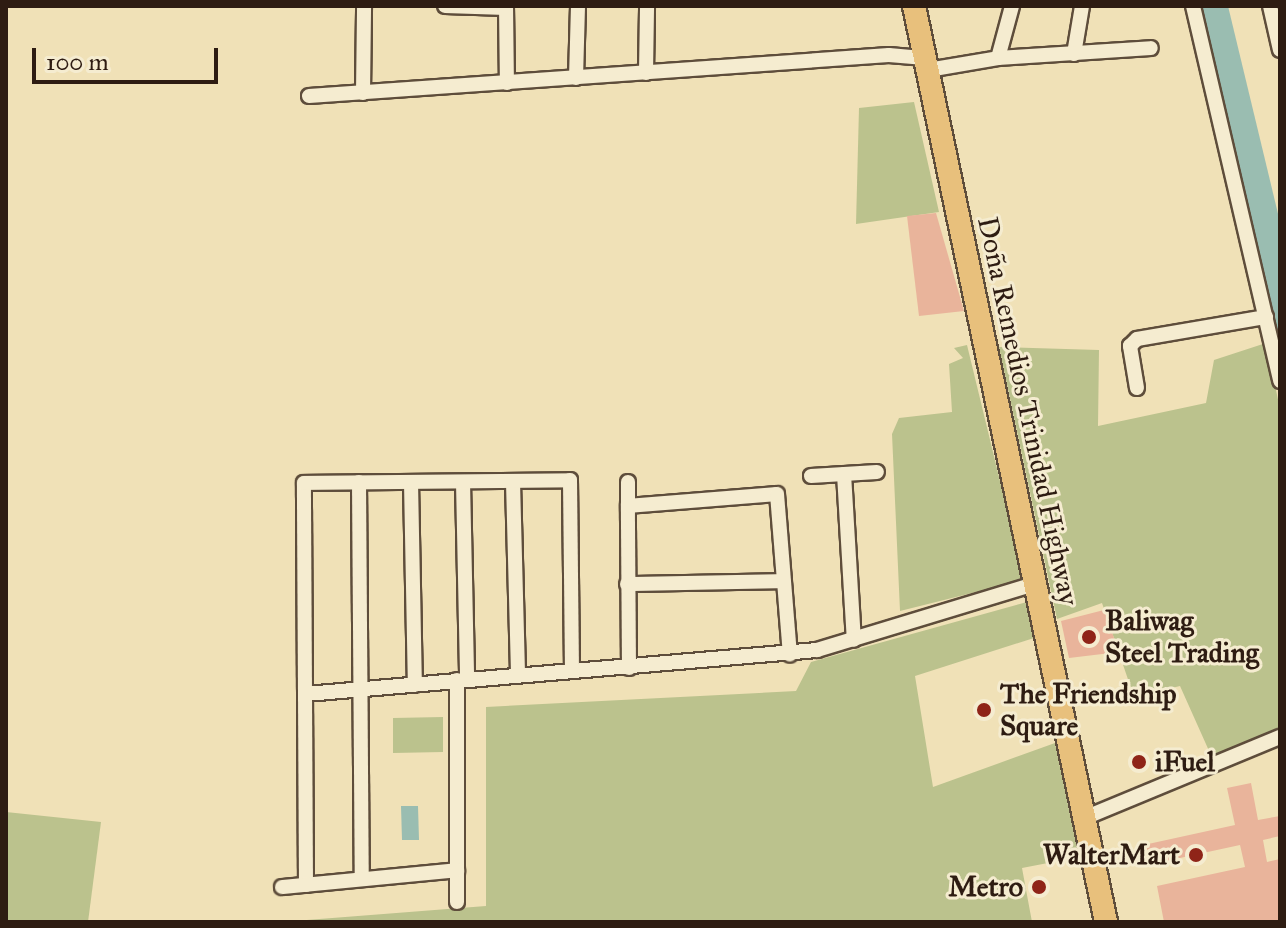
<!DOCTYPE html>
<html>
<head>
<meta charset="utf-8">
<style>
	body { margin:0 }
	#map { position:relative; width:1286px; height:928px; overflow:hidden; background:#f0e1b7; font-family:"IM FELL Great Primer",serif }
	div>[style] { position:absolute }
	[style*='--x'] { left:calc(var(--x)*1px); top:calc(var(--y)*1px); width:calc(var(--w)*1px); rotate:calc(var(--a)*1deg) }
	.green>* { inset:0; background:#bbc28d }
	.water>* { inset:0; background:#9abdb1 }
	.building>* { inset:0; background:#e9b49b }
	.roads { filter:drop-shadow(2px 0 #5e4d3b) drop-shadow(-2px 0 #5e4d3b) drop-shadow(0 2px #5e4d3b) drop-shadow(0 -2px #5e4d3b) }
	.minor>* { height:14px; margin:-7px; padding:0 7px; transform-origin:7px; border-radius:7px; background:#f5ecd0 }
	.highway>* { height:22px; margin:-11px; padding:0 11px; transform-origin:11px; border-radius:11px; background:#e8c07c }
	.dots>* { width:22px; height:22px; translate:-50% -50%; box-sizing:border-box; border:4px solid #f5ecd0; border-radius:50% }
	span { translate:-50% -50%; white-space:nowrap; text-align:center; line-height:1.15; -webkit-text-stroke:6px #f5ecd0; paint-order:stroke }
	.street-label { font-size:28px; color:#2e1c12 }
	.poi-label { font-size:28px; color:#2e1c12; font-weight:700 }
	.left { translate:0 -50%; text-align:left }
	.right { translate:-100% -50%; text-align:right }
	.frame { position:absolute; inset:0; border:8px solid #2e1c12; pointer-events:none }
	.scale { position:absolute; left:32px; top:48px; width:186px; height:36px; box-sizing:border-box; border:4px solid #2e1c12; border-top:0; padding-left:10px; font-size:24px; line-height:28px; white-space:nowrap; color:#2e1c12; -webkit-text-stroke:6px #f5ecd0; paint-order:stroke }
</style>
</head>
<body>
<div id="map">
	<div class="green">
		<div style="clip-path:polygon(914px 102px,939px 212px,856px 224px,859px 108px)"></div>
		<div style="clip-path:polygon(1266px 343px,1280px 409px,1280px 732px,1214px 762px,1180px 686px,1134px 697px,1102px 603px,1057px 619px,999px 347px,1099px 350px,1098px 426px,1206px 403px,1214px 360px)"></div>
		<div style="clip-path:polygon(967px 345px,1024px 580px,900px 611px,892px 434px,899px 418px,952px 412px,949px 364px,963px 358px,954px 348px)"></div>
		<div style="clip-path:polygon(1027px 602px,1034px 638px,915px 676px,933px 787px,1055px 743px,1079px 857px,1022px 868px,1032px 922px,281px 922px,486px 906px,486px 707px,796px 691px,811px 662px)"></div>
		<div style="clip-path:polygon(443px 717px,443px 752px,393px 753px,393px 718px)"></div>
		<div style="clip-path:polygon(6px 812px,101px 822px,88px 922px,6px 922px)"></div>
	</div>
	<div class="water">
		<div style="clip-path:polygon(1201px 6px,1228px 6px,1280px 222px,1280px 349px)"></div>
		<div style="clip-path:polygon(401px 806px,418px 806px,419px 840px,402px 840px)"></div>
	</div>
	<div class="building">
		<div style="clip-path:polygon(936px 213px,964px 311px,919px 316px,907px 216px)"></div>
		<div style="clip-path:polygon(1104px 610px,1119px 652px,1069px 658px,1061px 621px)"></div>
		<div style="clip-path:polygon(1251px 783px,1258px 820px,1280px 816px,1280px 836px,1263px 840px,1267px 862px,1280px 859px,1280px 922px,1164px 922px,1157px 886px,1245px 867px,1240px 845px,1143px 866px,1139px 846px,1235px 825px,1227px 788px)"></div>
	</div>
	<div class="roads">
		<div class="minor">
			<div style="--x:445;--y:6;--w:61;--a:1.9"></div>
			<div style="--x:506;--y:6;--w:77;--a:89.3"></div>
			<div style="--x:1193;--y:6;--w:385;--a:76.9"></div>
			<div style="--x:1270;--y:6;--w:45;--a:77.2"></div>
			<div style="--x:1074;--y:54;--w:49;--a:-80.5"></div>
			<div style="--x:998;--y:58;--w:54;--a:-74.9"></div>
			<div style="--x:928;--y:70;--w:71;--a:-9.7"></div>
			<div style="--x:998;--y:58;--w:153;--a:-3.7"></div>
			<div style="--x:646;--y:73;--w:67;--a:-89.1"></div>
			<div style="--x:576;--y:78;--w:72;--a:-88.4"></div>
			<div style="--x:363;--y:93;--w:87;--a:-89.3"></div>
			<div style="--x:309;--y:96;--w:581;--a:-4.04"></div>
			<div style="--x:889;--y:55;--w:36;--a:5"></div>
			<div style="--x:1137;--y:388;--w:43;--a:-99.5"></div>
			<div style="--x:1130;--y:346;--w:10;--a:-45"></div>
			<div style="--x:1137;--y:339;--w:131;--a:-9.7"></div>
			<div style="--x:844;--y:474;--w:166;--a:86.6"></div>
			<div style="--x:811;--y:476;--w:66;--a:-3.5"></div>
			<div style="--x:359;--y:482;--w:397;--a:89.6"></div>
			<div style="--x:411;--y:482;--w:203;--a:88.9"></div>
			<div style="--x:463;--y:482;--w:197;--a:88.8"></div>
			<div style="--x:513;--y:482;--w:193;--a:88.5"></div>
			<div style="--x:628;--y:482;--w:24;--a:90"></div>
			<div style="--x:627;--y:584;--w:155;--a:-1.1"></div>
			<div style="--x:629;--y:668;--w:162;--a:-90.4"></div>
			<div style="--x:628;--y:506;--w:149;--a:-4.6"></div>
			<div style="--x:777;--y:494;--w:161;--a:85.4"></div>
			<div style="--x:457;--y:680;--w:222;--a:90"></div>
			<div style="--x:306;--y:694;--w:513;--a:-4.92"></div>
			<div style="--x:817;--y:650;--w:227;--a:-16.9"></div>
			<div style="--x:1084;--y:818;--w:212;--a:-22.5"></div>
			<div style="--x:306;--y:885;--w:402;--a:-90.3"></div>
			<div style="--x:304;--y:483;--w:266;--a:-0.6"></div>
			<div style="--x:570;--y:480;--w:191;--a:89.4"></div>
			<div style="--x:282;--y:887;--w:176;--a:-5.5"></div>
		</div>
		<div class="highway">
			<div style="--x:914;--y:6;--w:936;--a:78.16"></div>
		</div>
	</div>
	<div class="dots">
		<div style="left:1089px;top:637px;background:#8f2418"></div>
		<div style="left:984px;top:710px;background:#8f2418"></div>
		<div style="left:1139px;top:762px;background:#8f2418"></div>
		<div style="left:1196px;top:855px;background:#8f2418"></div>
		<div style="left:1039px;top:887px;background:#8f2418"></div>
	</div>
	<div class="street-label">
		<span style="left:1028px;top:411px;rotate:78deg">Doña Remedios Trinidad Highway</span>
	</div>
	<div class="poi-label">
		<span class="left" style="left:1105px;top:637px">Baliwag<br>Steel Trading</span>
		<span class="left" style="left:1000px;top:710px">The Friendship<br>Square</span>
		<span class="left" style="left:1155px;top:762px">iFuel</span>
		<span class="right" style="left:1180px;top:855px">WalterMart</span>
		<span class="right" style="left:1023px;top:887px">Metro</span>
	</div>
	<div class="frame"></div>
	<div class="scale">100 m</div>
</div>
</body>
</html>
